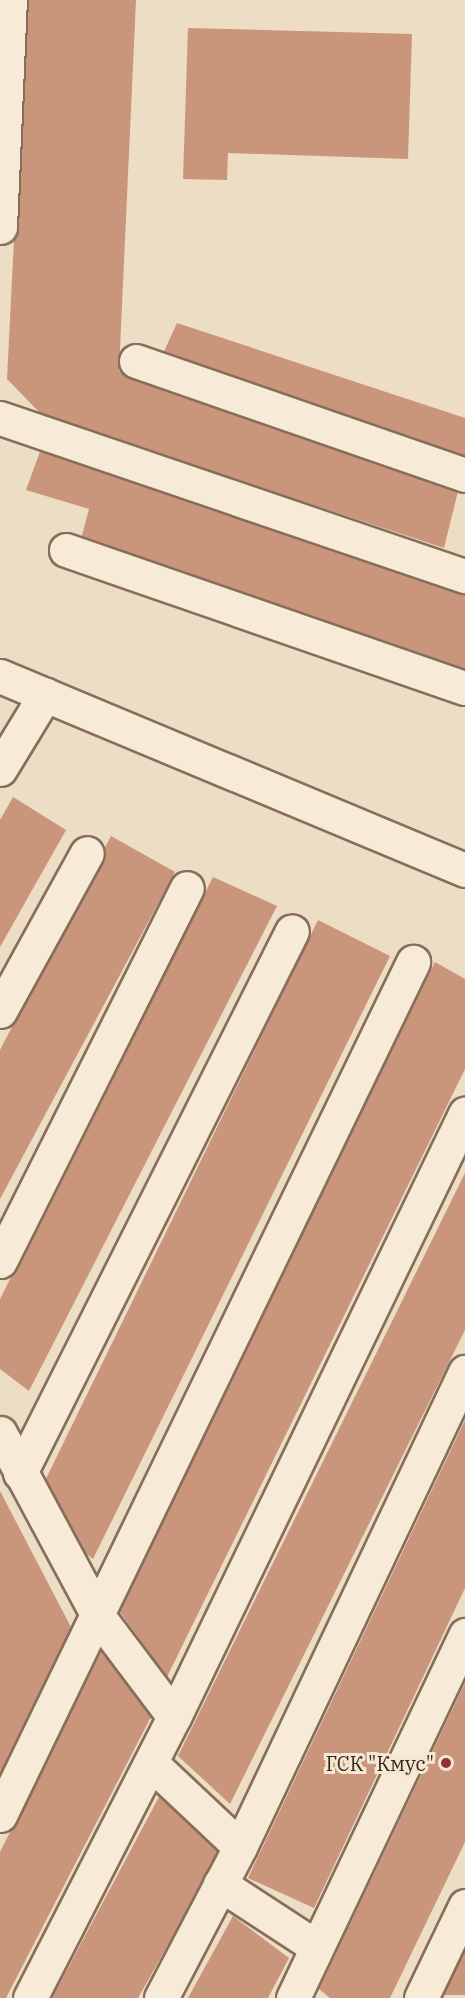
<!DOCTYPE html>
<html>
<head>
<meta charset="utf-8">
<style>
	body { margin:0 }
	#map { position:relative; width:465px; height:1998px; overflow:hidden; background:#ecddc4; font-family:"IBM Plex Serif",serif }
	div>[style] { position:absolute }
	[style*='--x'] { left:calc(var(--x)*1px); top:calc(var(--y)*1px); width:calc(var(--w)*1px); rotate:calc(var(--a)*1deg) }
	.building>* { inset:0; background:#c9957b }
	.roads { filter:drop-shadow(2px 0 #866e5b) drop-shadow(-2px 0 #866e5b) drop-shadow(0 2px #866e5b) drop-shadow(0 -2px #866e5b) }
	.minor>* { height:33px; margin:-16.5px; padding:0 16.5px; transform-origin:16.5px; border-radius:16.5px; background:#f7ebd7 }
	.dots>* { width:16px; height:16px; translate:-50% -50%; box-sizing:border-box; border:3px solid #f4e8d3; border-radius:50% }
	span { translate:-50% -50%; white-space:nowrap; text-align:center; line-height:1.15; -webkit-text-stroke:6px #f4e8d3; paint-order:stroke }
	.poi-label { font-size:20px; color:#37281e }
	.right { translate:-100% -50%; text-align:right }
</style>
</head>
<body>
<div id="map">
	<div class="building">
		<div style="clip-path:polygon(26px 0,136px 0,119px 371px,459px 487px,444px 548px,43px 416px,7px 379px)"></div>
		<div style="clip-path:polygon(188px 28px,412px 34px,408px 159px,228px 153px,227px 180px,183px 179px)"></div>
		<div style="clip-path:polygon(177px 323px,465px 418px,465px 461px,161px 358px)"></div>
		<div style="clip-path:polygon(42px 446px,465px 589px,465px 672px,81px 539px,89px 509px,26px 490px)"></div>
		<div style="clip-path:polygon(13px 797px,66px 830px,0 947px,0 820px)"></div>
		<div style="clip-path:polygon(111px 836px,175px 872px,0 1199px,0 1050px)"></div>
		<div style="clip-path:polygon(213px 877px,277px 906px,29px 1391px,0 1369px,0 1299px)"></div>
		<div style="clip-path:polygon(318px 920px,390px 956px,93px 1559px,57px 1532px,41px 1489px)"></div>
		<div style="clip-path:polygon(435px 962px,465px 979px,465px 1069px,167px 1677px,117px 1608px)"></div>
		<div style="clip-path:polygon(465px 1173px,465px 1330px,230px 1804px,178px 1756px)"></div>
		<div style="clip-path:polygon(465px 1420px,465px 1588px,314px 1908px,248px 1878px)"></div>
		<div style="clip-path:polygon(0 1491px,72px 1629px,3px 1775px,0 1773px)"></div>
		<div style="clip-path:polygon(101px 1652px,153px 1713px,6px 1998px,0 1998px,0 1852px)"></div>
		<div style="clip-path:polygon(465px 1683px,465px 1842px,390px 1998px,330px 1998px,319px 1989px)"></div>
		<div style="clip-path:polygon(160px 1795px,221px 1851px,138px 1998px,52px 1998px)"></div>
		<div style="clip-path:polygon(233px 1916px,289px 1958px,268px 1998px,188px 1998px)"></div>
		<div style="clip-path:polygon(465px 1936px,465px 1995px,436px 1995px)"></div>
	</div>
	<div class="roads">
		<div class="minor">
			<div style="--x:0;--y:227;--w:227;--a:-87.5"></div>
			<div style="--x:136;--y:361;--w:348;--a:19.1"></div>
			<div style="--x:0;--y:418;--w:491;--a:18.8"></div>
			<div style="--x:66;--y:550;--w:422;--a:19.1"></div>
			<div style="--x:0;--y:676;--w:504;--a:22.65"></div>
			<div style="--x:0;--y:769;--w:87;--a:-58.7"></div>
			<div style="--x:0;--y:1011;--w:180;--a:-61.2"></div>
			<div style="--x:0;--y:1261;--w:417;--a:-63.4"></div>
			<div style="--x:0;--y:1433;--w:208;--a:61.8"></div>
			<div style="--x:98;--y:1616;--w:126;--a:53"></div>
			<div style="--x:174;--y:1717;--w:670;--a:-64.24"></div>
			<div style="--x:20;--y:1473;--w:606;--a:-63.35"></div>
			<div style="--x:151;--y:1763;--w:122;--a:43.3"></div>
			<div style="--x:240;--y:1847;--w:526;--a:-64.65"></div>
			<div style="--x:0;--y:1815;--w:948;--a:-64.16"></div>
			<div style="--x:220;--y:1884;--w:113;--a:33.1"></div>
			<div style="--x:30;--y:1998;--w:316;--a:-62.9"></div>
			<div style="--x:161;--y:1998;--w:170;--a:-62.4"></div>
			<div style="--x:293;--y:1998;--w:402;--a:-64.6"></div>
			<div style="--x:421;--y:1998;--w:102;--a:-64.4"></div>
		</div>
	</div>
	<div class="dots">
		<div style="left:446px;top:1763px;background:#932d36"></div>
	</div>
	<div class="poi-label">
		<span class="right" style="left:434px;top:1763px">ГСК "Кмус"</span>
	</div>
</div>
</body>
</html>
